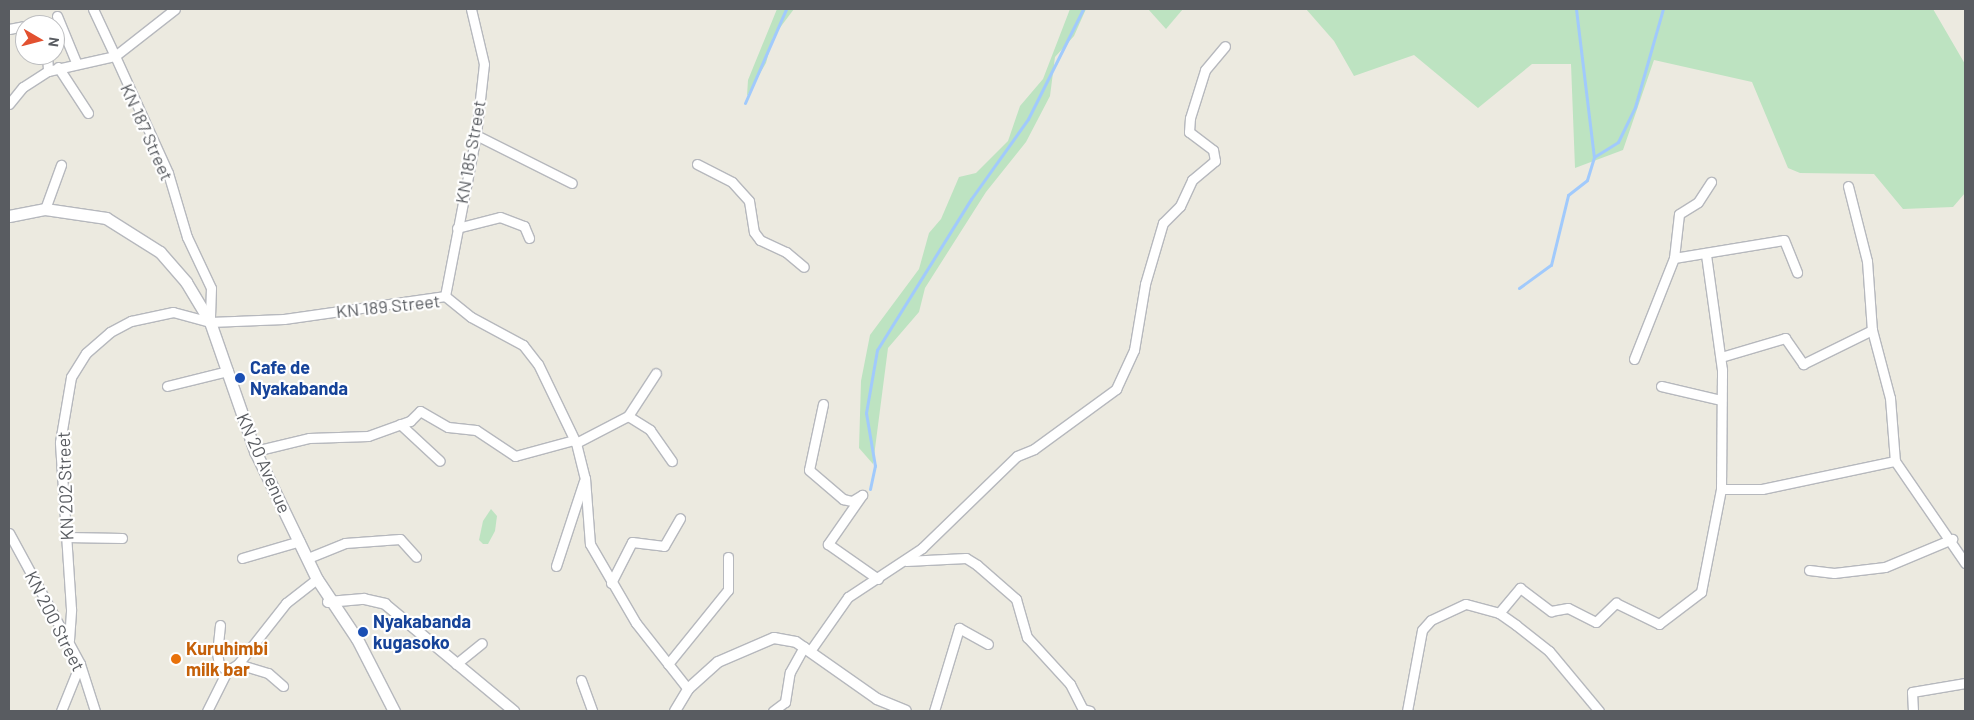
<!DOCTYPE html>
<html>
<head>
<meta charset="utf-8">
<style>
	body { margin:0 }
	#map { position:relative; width:1974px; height:720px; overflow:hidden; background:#eceae0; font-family:Barlow,sans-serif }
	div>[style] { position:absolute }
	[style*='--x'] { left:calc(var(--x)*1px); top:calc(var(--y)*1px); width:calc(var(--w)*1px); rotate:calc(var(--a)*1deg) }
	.green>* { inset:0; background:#bde3c1 }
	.stream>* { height:3px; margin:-1.5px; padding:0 1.5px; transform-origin:1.5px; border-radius:1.5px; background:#a1cafc }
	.roads { filter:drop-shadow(1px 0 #b6b8bd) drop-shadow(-1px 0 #b6b8bd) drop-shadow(0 1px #b6b8bd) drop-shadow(0 -1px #b6b8bd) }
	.minor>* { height:9px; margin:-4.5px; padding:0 4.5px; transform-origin:4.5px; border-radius:4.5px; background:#fff }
	.tertiary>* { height:10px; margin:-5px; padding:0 5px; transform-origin:5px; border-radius:5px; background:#fff }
	.secondary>* { height:11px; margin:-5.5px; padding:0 5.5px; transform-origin:5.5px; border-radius:5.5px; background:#fff }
	.dots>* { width:14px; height:14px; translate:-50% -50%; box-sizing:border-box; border:2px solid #fff; border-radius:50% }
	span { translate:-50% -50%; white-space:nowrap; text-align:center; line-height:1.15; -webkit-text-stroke:4.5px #fff; paint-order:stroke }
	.street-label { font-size:18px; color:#595c61 }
	.transit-label { font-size:18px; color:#164399; font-weight:700 }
	.left { translate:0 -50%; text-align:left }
	.food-label { font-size:18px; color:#c56008; font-weight:700 }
	.frame { position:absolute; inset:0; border:10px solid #595c61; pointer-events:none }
	.north { position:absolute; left:15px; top:15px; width:50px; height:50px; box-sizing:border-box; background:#fff; border:1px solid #bdbec0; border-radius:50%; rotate:98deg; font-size:14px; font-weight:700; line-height:20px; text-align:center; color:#595c61 }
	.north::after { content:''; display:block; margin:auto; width:18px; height:22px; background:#e25130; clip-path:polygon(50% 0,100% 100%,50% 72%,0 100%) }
</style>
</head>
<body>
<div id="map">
	<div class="green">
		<div style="clip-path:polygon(777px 9px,794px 9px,773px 37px,766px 63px,747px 96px,748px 80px)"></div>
		<div style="clip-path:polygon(1070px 9px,1086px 9px,1074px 36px,1055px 57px,1050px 96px,1026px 142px,986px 192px,925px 288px,919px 312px,888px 348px,873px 464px,859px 448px,861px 381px,870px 335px,919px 269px,929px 233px,941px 219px,959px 177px,976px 173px,1008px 141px,1020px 106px,1043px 79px)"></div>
		<div style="clip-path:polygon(1148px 9px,1183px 9px,1166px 29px)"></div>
		<div style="clip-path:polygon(1306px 9px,1933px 9px,1965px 64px,1965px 193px,1953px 207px,1903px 209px,1874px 174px,1800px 173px,1788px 168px,1752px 82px,1654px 60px,1623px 150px,1575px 168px,1571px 64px,1532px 64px,1478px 108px,1414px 55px,1354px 76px,1334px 41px)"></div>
		<div style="clip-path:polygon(491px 509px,497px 516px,495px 531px,488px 544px,483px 544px,479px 540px,483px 521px)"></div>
	</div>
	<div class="stream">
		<div style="--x:1576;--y:9;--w:149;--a:83.1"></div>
		<div style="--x:745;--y:103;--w:103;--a:-66.4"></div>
		<div style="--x:1519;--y:288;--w:39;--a:-36"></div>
		<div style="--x:1551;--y:265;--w:72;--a:-76.3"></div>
		<div style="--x:1568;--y:195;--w:24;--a:-38"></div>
		<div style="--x:1587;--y:180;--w:24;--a:-73"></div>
		<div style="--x:1594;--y:157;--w:28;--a:-32"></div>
		<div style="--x:1618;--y:142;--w:39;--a:-64"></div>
		<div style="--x:1635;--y:107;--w:102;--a:-74.1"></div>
		<div style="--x:870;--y:489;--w:24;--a:-78"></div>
		<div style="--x:875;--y:466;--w:54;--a:-99.6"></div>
		<div style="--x:866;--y:413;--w:64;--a:-80.1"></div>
		<div style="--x:877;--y:350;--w:178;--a:-58.1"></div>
		<div style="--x:971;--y:199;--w:98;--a:-54.5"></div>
		<div style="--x:1028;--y:119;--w:123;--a:-63.4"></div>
	</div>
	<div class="roads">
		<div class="minor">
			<div style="--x:93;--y:9;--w:52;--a:64.9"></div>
			<div style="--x:57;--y:16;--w:50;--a:67.6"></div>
			<div style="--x:9;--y:29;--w:16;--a:-11"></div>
			<div style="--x:47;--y:55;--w:16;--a:86"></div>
			<div style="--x:115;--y:56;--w:76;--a:-38.1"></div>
			<div style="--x:58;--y:67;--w:55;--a:56.9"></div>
			<div style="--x:9;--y:104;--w:22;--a:-51"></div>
			<div style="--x:23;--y:87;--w:30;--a:-33"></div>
			<div style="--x:48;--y:71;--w:69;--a:-12.6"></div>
			<div style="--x:115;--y:56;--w:128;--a:65.6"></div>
			<div style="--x:168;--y:173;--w:67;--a:73.5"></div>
			<div style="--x:187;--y:237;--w:56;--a:64.8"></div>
			<div style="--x:211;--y:288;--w:34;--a:92"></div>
			<div style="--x:476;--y:135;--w:107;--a:26.6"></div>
			<div style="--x:697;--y:164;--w:39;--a:27"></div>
			<div style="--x:732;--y:182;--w:25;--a:48"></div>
			<div style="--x:749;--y:201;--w:31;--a:81"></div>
			<div style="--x:754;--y:232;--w:10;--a:53"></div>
			<div style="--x:760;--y:240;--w:29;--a:25"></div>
			<div style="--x:786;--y:252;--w:23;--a:40"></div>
			<div style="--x:1848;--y:186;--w:77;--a:75.8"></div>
			<div style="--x:1867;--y:261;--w:69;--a:85.9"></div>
			<div style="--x:45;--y:209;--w:47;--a:-70"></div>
			<div style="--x:457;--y:228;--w:44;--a:-14.3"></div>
			<div style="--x:500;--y:217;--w:26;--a:21"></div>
			<div style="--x:524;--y:226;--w:13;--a:67"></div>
			<div style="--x:1674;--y:258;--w:44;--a:-83.5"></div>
			<div style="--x:1679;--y:214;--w:22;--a:-32"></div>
			<div style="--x:1698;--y:202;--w:24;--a:-57"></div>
			<div style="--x:445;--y:296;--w:164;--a:-79.1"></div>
			<div style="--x:476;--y:135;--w:71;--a:-83.6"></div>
			<div style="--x:484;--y:64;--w:57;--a:-103.3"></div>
			<div style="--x:1721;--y:357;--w:67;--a:-16.5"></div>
			<div style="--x:1785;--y:338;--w:32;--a:55"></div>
			<div style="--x:1803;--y:364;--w:77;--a:-26.2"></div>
			<div style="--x:1872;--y:330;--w:70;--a:75.2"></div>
			<div style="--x:1890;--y:398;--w:63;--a:85.5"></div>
			<div style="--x:1895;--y:461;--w:124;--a:55.5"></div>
			<div style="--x:1634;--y:359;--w:109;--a:-68.4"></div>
			<div style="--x:1674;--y:258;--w:111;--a:-9.3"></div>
			<div style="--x:1784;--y:240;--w:35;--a:68"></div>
			<div style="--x:167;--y:386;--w:63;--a:-13.8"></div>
			<div style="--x:1661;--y:386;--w:62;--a:13.1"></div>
			<div style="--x:823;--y:404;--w:67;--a:102"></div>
			<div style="--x:809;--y:470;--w:45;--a:40.5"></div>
			<div style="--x:843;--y:499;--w:9;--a:13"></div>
			<div style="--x:852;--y:501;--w:12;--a:-31"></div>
			<div style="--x:862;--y:495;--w:60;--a:124.8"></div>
			<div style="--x:828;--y:544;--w:61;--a:35"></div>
			<div style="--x:628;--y:416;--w:26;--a:32"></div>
			<div style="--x:650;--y:430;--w:38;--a:55"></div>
			<div style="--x:400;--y:424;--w:54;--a:42.8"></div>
			<div style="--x:576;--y:443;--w:59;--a:-27.4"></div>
			<div style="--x:628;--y:416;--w:51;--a:-56.9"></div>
			<div style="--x:255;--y:451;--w:56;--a:-13.5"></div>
			<div style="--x:309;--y:438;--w:59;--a:-1.9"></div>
			<div style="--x:368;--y:436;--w:45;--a:-19.7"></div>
			<div style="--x:410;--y:421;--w:14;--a:-45"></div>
			<div style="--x:420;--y:411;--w:32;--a:30"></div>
			<div style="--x:448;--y:427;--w:28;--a:6"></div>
			<div style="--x:476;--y:430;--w:47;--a:33.7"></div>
			<div style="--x:515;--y:456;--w:61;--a:-15.2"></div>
			<div style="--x:1721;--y:489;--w:41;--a:0"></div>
			<div style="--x:1762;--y:489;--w:136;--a:-11.9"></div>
			<div style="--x:9;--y:533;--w:149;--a:61.5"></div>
			<div style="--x:80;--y:664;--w:49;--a:72.3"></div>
			<div style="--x:66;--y:537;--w:56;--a:1"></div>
			<div style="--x:242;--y:558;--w:60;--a:-16.3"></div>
			<div style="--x:308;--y:558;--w:40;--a:-22"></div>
			<div style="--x:345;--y:543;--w:55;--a:-4.2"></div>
			<div style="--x:400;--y:539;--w:24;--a:48"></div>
			<div style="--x:906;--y:561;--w:60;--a:-2.9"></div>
			<div style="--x:966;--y:558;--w:13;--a:32"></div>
			<div style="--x:977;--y:565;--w:52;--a:41.1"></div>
			<div style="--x:1016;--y:599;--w:40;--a:74"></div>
			<div style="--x:1027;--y:637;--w:64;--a:47.5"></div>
			<div style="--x:1070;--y:684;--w:28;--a:63"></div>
			<div style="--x:1083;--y:709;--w:7;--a:16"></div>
			<div style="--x:556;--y:566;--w:89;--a:-71.8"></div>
			<div style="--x:1809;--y:570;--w:25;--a:7"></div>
			<div style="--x:1834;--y:573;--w:51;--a:-6.7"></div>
			<div style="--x:1885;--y:567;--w:73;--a:-22.7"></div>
			<div style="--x:611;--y:583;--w:46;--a:-62.9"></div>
			<div style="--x:632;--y:542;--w:32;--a:7"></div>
			<div style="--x:664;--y:546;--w:32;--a:-60"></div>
			<div style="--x:1499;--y:613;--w:33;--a:-50"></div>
			<div style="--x:1520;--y:588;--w:39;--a:37"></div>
			<div style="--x:1551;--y:611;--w:17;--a:-10"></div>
			<div style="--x:1568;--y:608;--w:31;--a:27"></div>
			<div style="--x:1596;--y:622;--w:28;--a:-44"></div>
			<div style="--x:1616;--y:603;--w:48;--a:26"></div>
			<div style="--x:1659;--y:624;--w:53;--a:-37.3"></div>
			<div style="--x:1701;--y:592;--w:105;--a:-79"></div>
			<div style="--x:1721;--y:489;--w:119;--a:-89.5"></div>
			<div style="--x:1722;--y:370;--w:117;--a:-97.9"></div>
			<div style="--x:220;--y:625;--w:28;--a:96"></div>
			<div style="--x:217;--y:653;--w:11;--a:80"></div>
			<div style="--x:219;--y:664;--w:11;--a:41"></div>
			<div style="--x:69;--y:640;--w:31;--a:-86"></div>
			<div style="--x:71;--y:609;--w:167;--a:-93.8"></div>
			<div style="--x:60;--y:442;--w:66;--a:-80.4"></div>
			<div style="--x:71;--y:377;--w:28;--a:-58"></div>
			<div style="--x:86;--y:353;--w:32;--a:-41"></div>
			<div style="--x:110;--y:332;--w:24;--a:-28"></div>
			<div style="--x:131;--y:321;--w:43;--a:-12.1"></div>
			<div style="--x:173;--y:312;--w:38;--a:15"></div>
			<div style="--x:210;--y:322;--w:74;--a:-2.3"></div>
			<div style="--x:284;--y:319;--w:163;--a:-8.1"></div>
			<div style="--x:445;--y:296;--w:33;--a:39"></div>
			<div style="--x:471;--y:317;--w:59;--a:28.3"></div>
			<div style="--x:523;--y:345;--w:24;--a:52"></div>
			<div style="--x:538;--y:364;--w:88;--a:64.3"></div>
			<div style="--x:576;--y:443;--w:36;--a:76"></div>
			<div style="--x:585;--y:478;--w:66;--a:85.7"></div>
			<div style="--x:590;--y:544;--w:91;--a:59.8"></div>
			<div style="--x:636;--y:623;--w:84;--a:51.8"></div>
			<div style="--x:810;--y:651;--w:66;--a:-54.9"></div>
			<div style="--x:848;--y:597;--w:89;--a:-33.5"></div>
			<div style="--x:922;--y:548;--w:132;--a:-44.1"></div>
			<div style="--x:1017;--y:456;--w:18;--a:-22"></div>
			<div style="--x:1034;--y:449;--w:102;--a:-36.2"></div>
			<div style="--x:1116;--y:389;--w:43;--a:-65.2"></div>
			<div style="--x:1134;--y:350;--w:67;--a:-80.5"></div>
			<div style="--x:1145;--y:284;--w:64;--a:-73.6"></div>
			<div style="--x:1163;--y:223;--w:24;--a:-45"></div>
			<div style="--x:1180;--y:206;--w:29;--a:-65"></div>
			<div style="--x:1192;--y:180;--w:30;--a:-40"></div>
			<div style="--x:1215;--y:161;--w:11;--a:-100"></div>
			<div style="--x:1213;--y:150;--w:30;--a:-143"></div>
			<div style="--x:1189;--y:132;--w:14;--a:-86"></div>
			<div style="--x:1190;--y:118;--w:50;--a:-72.6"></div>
			<div style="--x:1205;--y:70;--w:31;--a:-50"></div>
			<div style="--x:238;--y:664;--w:31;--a:17"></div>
			<div style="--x:268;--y:673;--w:20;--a:41"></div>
			<div style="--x:456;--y:664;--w:33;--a:-39"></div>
			<div style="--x:668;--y:664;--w:95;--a:-51"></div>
			<div style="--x:728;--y:590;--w:33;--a:-90"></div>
			<div style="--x:581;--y:680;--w:33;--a:70"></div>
			<div style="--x:61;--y:711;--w:51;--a:-68"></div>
			<div style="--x:207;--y:711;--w:45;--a:-63.4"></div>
			<div style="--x:227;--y:671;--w:13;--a:-32"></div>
			<div style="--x:238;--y:664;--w:78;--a:-51.8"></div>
			<div style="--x:286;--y:603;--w:39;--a:-38"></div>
			<div style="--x:773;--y:711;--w:15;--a:-37"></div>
			<div style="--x:785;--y:702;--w:30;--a:-81"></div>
			<div style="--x:790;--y:672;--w:29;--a:-61"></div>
			<div style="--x:934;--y:711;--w:87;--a:-73.2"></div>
			<div style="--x:959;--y:628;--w:33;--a:29"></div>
			<div style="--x:1407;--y:711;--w:82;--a:-79.5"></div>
			<div style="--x:1422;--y:630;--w:13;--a:-48"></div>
			<div style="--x:1431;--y:620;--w:38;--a:-25"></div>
			<div style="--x:1466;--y:604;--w:34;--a:15"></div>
			<div style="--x:1499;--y:613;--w:21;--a:35"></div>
			<div style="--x:1516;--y:625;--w:42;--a:38.2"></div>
			<div style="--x:1549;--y:651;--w:78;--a:50.2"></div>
			<div style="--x:1913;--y:711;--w:19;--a:-93"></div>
			<div style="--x:1912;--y:692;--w:54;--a:-9.6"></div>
		</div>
		<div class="tertiary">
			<div style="--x:328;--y:602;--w:36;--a:-5"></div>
			<div style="--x:364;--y:599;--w:22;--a:13"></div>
			<div style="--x:385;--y:604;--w:168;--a:39.7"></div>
			<div style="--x:675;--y:711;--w:26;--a:-59"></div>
			<div style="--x:688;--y:689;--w:40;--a:-42"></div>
			<div style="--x:718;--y:662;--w:61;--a:-23.2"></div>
			<div style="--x:774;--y:638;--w:22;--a:10"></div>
			<div style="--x:796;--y:642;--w:99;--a:35.1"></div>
			<div style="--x:877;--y:699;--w:31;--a:22"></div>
		</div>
		<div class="secondary">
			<div style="--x:9;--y:216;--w:37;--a:-11"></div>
			<div style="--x:45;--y:209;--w:62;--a:8.4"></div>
			<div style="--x:106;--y:218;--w:64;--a:32.2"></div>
			<div style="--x:160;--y:252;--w:40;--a:49"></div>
			<div style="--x:186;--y:282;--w:47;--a:59"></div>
			<div style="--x:210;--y:322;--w:137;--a:70.8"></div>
			<div style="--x:255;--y:451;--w:142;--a:64.2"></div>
			<div style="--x:317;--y:579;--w:72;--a:56.3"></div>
			<div style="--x:357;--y:639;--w:81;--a:62.8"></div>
		</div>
	</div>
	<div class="dots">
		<div style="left:240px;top:378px;background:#1a4fb4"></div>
		<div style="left:363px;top:632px;background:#1a4fb4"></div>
		<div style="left:176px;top:659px;background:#e8710a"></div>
	</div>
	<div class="street-label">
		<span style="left:147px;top:132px;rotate:66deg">KN 187 Street</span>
		<span style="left:470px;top:152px;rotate:-80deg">KN 185 Street</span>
		<span style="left:388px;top:306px;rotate:-6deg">KN 189 Street</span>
		<span style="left:264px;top:463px;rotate:66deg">KN 20 Avenue</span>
		<span style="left:65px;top:486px;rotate:-92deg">KN 202 Street</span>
		<span style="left:55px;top:621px;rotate:63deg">KN 200 Street</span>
	</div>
	<div class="transit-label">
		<span class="left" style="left:250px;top:378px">Cafe de<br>Nyakabanda</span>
		<span class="left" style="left:373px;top:632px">Nyakabanda<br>kugasoko</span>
	</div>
	<div class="food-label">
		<span class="left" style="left:186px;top:659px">Kuruhimbi<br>milk bar</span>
	</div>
	<div class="frame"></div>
	<div class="north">N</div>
</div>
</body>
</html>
